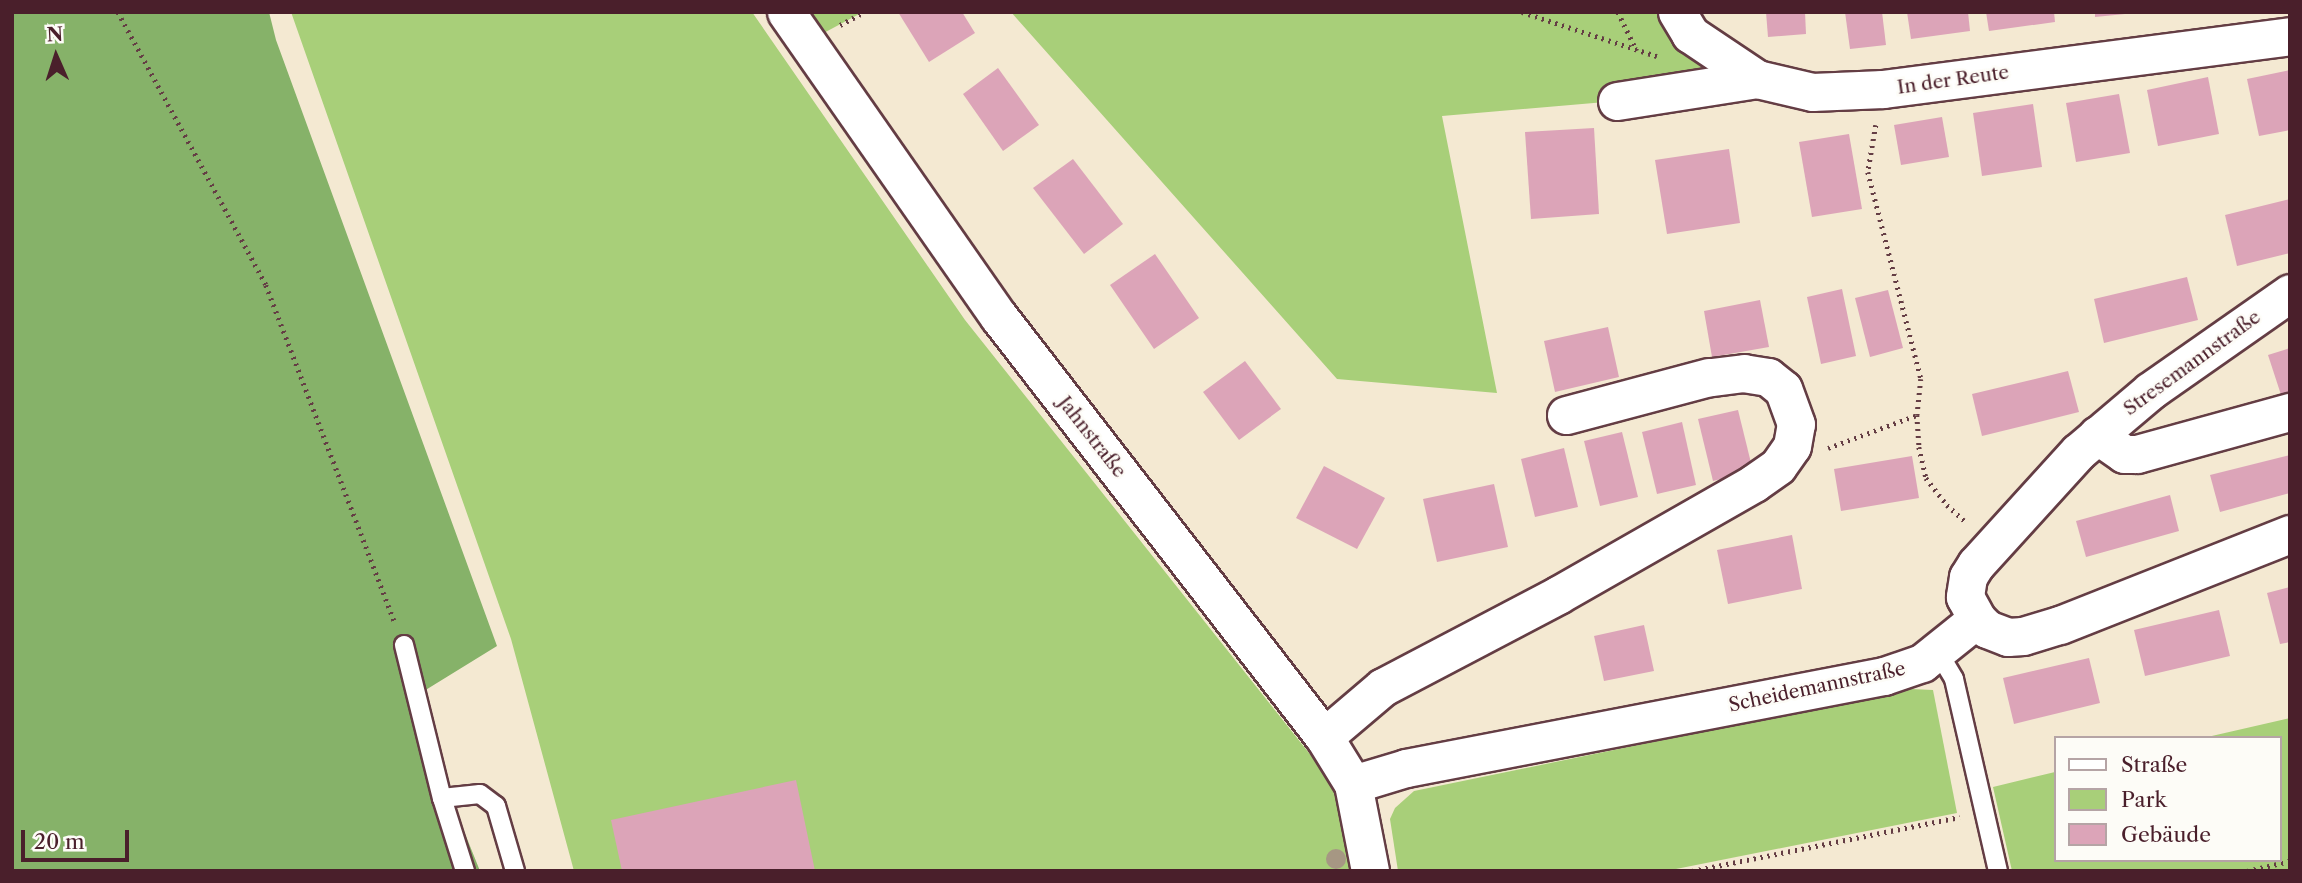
<!DOCTYPE html>
<html>
<head>
<meta charset="utf-8">
<style>
	body { margin:0 }
	#map { position:relative; width:2302px; height:883px; overflow:hidden; background:#f4e9d2; font-family:"Libre Caslon Text",serif }
	div>[style] { position:absolute }
	[style*='--x'] { left:calc(var(--x)*1px); top:calc(var(--y)*1px); width:calc(var(--w)*1px); rotate:calc(var(--a)*1deg) }
	.green>* { inset:0; background:#a8cf79 }
	.forest>* { inset:0; background:#86b269 }
	.building>* { inset:0; background:#dca4b8 }
	.path>* { height:4.5px; margin-top:-2.25px; transform-origin:0; background:repeating-linear-gradient(90deg,#643d44 0 2px,transparent 0 7px) }
	.roads { filter:drop-shadow(2px 0 #643d44) drop-shadow(-2px 0 #643d44) drop-shadow(0 2px #643d44) drop-shadow(0 -2px #643d44) }
	.service>* { height:18px; margin:-9px; padding:0 9px; transform-origin:9px; border-radius:9px; background:#fff }
	.minor>* { height:37px; margin:-18.5px; padding:0 18.5px; transform-origin:18.5px; border-radius:18.5px; background:#fff }
	.trees>* { width:20px; height:20px; margin:-10px; border-radius:50%; background:#a69783 }
	span { translate:-50% -50%; white-space:nowrap; text-align:center; line-height:1.15; -webkit-text-stroke:5px #fdfcf7; paint-order:stroke }
	.street-label { font-size:19px; color:#4a1f2b }
	.frame { position:absolute; inset:0; border:14px solid #4a1f2b; pointer-events:none }
	.legend { position:absolute; left:2054px; top:736px; width:228px; height:126px; box-sizing:border-box; background:#fdfcf7; border:2px solid #b5a4a5; margin:0; padding:9px 12px; list-style:none; font-size:21px; color:#4a1f2b }
	.legend li { display:flex; align-items:center; gap:14px; height:35px }
	.legend b { width:35px; border:2px solid #b5a4a5 }
	.north { position:absolute; left:21px; top:21px; width:70px; height:70px; -webkit-text-stroke:5px #fdfcf7; paint-order:stroke; rotate:357deg; font-size:19px; font-weight:700; line-height:28px; text-align:center; color:#4a1f2b }
	.north::after { content:''; display:block; margin:auto; width:24px; height:32px; background:#4a1f2b; clip-path:polygon(50% 0,100% 100%,50% 72%,0 100%) }
	.scale { position:absolute; left:21px; top:830px; width:108px; height:32px; box-sizing:border-box; border:4px solid #4a1f2b; border-top:0; padding-left:9px; font-size:21px; line-height:24px; white-space:nowrap; color:#4a1f2b; -webkit-text-stroke:5px #fdfcf7; paint-order:stroke }
</style>
</head>
<body>
<div id="map">
	<div class="green">
		<div style="clip-path:polygon(291px 12px,752px 12px,965px 320px,1340px 792px,1352px 871px,574px 871px,511px 639px)"></div>
		<div style="clip-path:polygon(786px 12px,863px 12px,805px 43px)"></div>
		<div style="clip-path:polygon(1011px 12px,1677px 12px,1757px 79px,1617px 101px,1442px 116px,1497px 393px,1337px 379px)"></div>
		<div style="clip-path:polygon(1911px 689px,1933px 690px,1957px 813px,1666px 871px,1398px 871px,1390px 819px,1395px 808px,1414px 791px)"></div>
		<div style="clip-path:polygon(2290px 718px,2290px 871px,2012px 871px,1993px 787px,2055px 772px,2055px 860px,2279px 860px,2279px 738px,2203px 738px)"></div>
	</div>
	<div class="forest">
		<div style="clip-path:polygon(12px 12px,269px 12px,276px 40px,497px 646px,411px 699px,480px 871px,12px 871px)"></div>
	</div>
	<div class="building">
		<div style="clip-path:polygon(898px 12px,962px 12px,975px 33px,929px 62px)"></div>
		<div style="clip-path:polygon(1766px 12px,1805px 12px,1806px 34px,1768px 37px)"></div>
		<div style="clip-path:polygon(1845px 12px,1882px 12px,1886px 45px,1850px 49px)"></div>
		<div style="clip-path:polygon(1907px 12px,1968px 12px,1970px 31px,1911px 39px)"></div>
		<div style="clip-path:polygon(1986px 12px,2054px 12px,2055px 22px,1989px 31px)"></div>
		<div style="clip-path:polygon(2095px 12px,2125px 12px,2125px 14px,2095px 17px)"></div>
		<div style="clip-path:polygon(998px 68px,1039px 125px,1003px 151px,963px 94px)"></div>
		<div style="clip-path:polygon(2290px 70px,2290px 130px,2259px 136px,2247px 79px)"></div>
		<div style="clip-path:polygon(2208px 77px,2219px 134px,2158px 146px,2147px 90px)"></div>
		<div style="clip-path:polygon(2119px 94px,2130px 153px,2076px 162px,2066px 103px)"></div>
		<div style="clip-path:polygon(2033px 104px,2042px 167px,1982px 176px,1973px 113px)"></div>
		<div style="clip-path:polygon(1942px 117px,1949px 157px,1901px 165px,1894px 125px)"></div>
		<div style="clip-path:polygon(1594px 128px,1599px 214px,1531px 219px,1525px 132px)"></div>
		<div style="clip-path:polygon(1849px 134px,1862px 209px,1812px 217px,1799px 142px)"></div>
		<div style="clip-path:polygon(1729px 149px,1740px 223px,1667px 234px,1655px 160px)"></div>
		<div style="clip-path:polygon(1073px 159px,1123px 224px,1084px 254px,1033px 188px)"></div>
		<div style="clip-path:polygon(2290px 199px,2290px 253px,2237px 266px,2225px 215px)"></div>
		<div style="clip-path:polygon(1155px 254px,1199px 318px,1154px 349px,1110px 285px)"></div>
		<div style="clip-path:polygon(2187px 277px,2198px 320px,2104px 343px,2094px 299px)"></div>
		<div style="clip-path:polygon(1842px 289px,1856px 356px,1821px 364px,1807px 297px)"></div>
		<div style="clip-path:polygon(1888px 290px,1903px 348px,1870px 357px,1855px 298px)"></div>
		<div style="clip-path:polygon(1760px 300px,1769px 347px,1712px 357px,1704px 311px)"></div>
		<div style="clip-path:polygon(1608px 327px,1619px 377px,1555px 392px,1544px 341px)"></div>
		<div style="clip-path:polygon(2290px 348px,2290px 406px,2285px 407px,2268px 355px)"></div>
		<div style="clip-path:polygon(1245px 361px,1281px 409px,1239px 440px,1203px 392px)"></div>
		<div style="clip-path:polygon(2068px 371px,2079px 412px,1982px 436px,1972px 394px)"></div>
		<div style="clip-path:polygon(1738px 410px,1753px 471px,1713px 481px,1698px 419px)"></div>
		<div style="clip-path:polygon(1682px 422px,1696px 485px,1657px 494px,1642px 432px)"></div>
		<div style="clip-path:polygon(1622px 432px,1638px 497px,1600px 506px,1584px 441px)"></div>
		<div style="clip-path:polygon(1564px 448px,1578px 507px,1535px 517px,1521px 459px)"></div>
		<div style="clip-path:polygon(2290px 455px,2290px 493px,2220px 512px,2210px 475px)"></div>
		<div style="clip-path:polygon(1912px 456px,1919px 498px,1841px 511px,1834px 469px)"></div>
		<div style="clip-path:polygon(1324px 466px,1385px 498px,1357px 549px,1296px 518px)"></div>
		<div style="clip-path:polygon(1494px 484px,1508px 547px,1437px 562px,1423px 499px)"></div>
		<div style="clip-path:polygon(2170px 495px,2179px 531px,2086px 557px,2076px 521px)"></div>
		<div style="clip-path:polygon(1792px 535px,1802px 589px,1728px 604px,1717px 550px)"></div>
		<div style="clip-path:polygon(2290px 587px,2290px 642px,2280px 644px,2267px 593px)"></div>
		<div style="clip-path:polygon(2219px 610px,2230px 656px,2145px 676px,2134px 630px)"></div>
		<div style="clip-path:polygon(1644px 625px,1654px 671px,1604px 681px,1594px 636px)"></div>
		<div style="clip-path:polygon(2089px 658px,2100px 703px,2014px 724px,2003px 678px)"></div>
		<div style="clip-path:polygon(796px 780px,815px 871px,622px 871px,611px 820px)"></div>
	</div>
	<div class="path">
		<div style="--x:118;--y:12;--w:311;--a:61.5"></div>
		<div style="--x:266;--y:285;--w:361;--a:69.1"></div>
		<div style="--x:1522;--y:12;--w:142;--a:18.1"></div>
		<div style="--x:1618;--y:12;--w:43;--a:64"></div>
		<div style="--x:840;--y:25;--w:27;--a:-28"></div>
		<div style="--x:1876;--y:125;--w:48;--a:99.7"></div>
		<div style="--x:1868;--y:172;--w:214;--a:75.6"></div>
		<div style="--x:1921;--y:379;--w:36;--a:96"></div>
		<div style="--x:1917;--y:415;--w:32;--a:86"></div>
		<div style="--x:1919;--y:447;--w:32;--a:77"></div>
		<div style="--x:1926;--y:478;--w:34;--a:52"></div>
		<div style="--x:1947;--y:505;--w:27;--a:42"></div>
		<div style="--x:1828;--y:448;--w:95;--a:-20.3"></div>
		<div style="--x:1692;--y:871;--w:273;--a:-11.4"></div>
		<div style="--x:2247;--y:871;--w:44;--a:-13.1"></div>
	</div>
	<div class="roads">
		<div class="service">
			<div style="--x:404;--y:645;--w:158;--a:76.1"></div>
			<div style="--x:442;--y:798;--w:77;--a:72.5"></div>
			<div style="--x:1938;--y:652;--w:31;--a:59"></div>
			<div style="--x:1954;--y:679;--w:197;--a:77.1"></div>
			<div style="--x:442;--y:798;--w:38;--a:-6"></div>
			<div style="--x:480;--y:794;--w:20;--a:37"></div>
			<div style="--x:496;--y:806;--w:68;--a:73.7"></div>
		</div>
		<div class="minor">
			<div style="--x:786;--y:12;--w:372;--a:55.1"></div>
			<div style="--x:999;--y:317;--w:531;--a:52.27"></div>
			<div style="--x:1324;--y:737;--w:55;--a:58.3"></div>
			<div style="--x:1353;--y:784;--w:89;--a:78.9"></div>
			<div style="--x:1677;--y:12;--w:26;--a:59"></div>
			<div style="--x:1690;--y:34;--w:81;--a:33.9"></div>
			<div style="--x:1617;--y:101;--w:142;--a:-8.9"></div>
			<div style="--x:1757;--y:79;--w:57;--a:13.3"></div>
			<div style="--x:1812;--y:92;--w:71;--a:-2.4"></div>
			<div style="--x:1883;--y:89;--w:410;--a:-7.4"></div>
			<div style="--x:2290;--y:293;--w:171;--a:145"></div>
			<div style="--x:2150;--y:391;--w:94;--a:139.7"></div>
			<div style="--x:2078;--y:452;--w:151;--a:132.3"></div>
			<div style="--x:1976;--y:564;--w:15;--a:122"></div>
			<div style="--x:1968;--y:577;--w:20;--a:99"></div>
			<div style="--x:1965;--y:597;--w:25;--a:61"></div>
			<div style="--x:1977;--y:619;--w:14;--a:45"></div>
			<div style="--x:1987;--y:629;--w:22;--a:21"></div>
			<div style="--x:2008;--y:637;--w:15;--a:-4"></div>
			<div style="--x:2023;--y:636;--w:39;--a:-17"></div>
			<div style="--x:2060;--y:625;--w:247;--a:-21.6"></div>
			<div style="--x:2097;--y:435;--w:33;--a:35"></div>
			<div style="--x:2124;--y:454;--w:13;--a:0"></div>
			<div style="--x:2137;--y:454;--w:159;--a:-15.4"></div>
			<div style="--x:1324;--y:737;--w:77;--a:-40.3"></div>
			<div style="--x:1383;--y:687;--w:198;--a:-27.7"></div>
			<div style="--x:1558;--y:595;--w:226;--a:-29.7"></div>
			<div style="--x:1754;--y:483;--w:29;--a:-35"></div>
			<div style="--x:1778;--y:466;--w:24;--a:-55"></div>
			<div style="--x:1792;--y:446;--w:22;--a:-80"></div>
			<div style="--x:1796;--y:424;--w:37;--a:-110"></div>
			<div style="--x:1783;--y:389;--w:19;--a:-141"></div>
			<div style="--x:1768;--y:377;--w:24;--a:-171"></div>
			<div style="--x:1744;--y:373;--w:35;--a:173"></div>
			<div style="--x:1709;--y:377;--w:148;--a:165.1"></div>
			<div style="--x:1353;--y:784;--w:55;--a:-16.8"></div>
			<div style="--x:1406;--y:768;--w:487;--a:-10.9"></div>
			<div style="--x:1884;--y:676;--w:40;--a:-18.9"></div>
			<div style="--x:1922;--y:663;--w:70;--a:-38.7"></div>
		</div>
	</div>
	<div class="trees">
		<div style="left:1336px;top:859px"></div>
	</div>
	<div class="street-label">
		<span style="left:1953px;top:80px;rotate:-8deg">In der Reute</span>
		<span style="left:2192px;top:363px;rotate:-36deg">Stresemannstraße</span>
		<span style="left:1092px;top:437px;rotate:52deg">Jahnstraße</span>
		<span style="left:1817px;top:687px;rotate:-12deg">Scheidemannstraße</span>
	</div>
	<div class="frame"></div>
	<ul class="legend">
	<li><b style="height:9px;background:#fff"></b>Straße</li>
	<li><b style="height:19px;background:#a8cf79"></b>Park</li>
	<li><b style="height:19px;background:#dca4b8"></b>Gebäude</li>
	</ul>
	<div class="north">N</div>
	<div class="scale">20 m</div>
</div>
</body>
</html>
